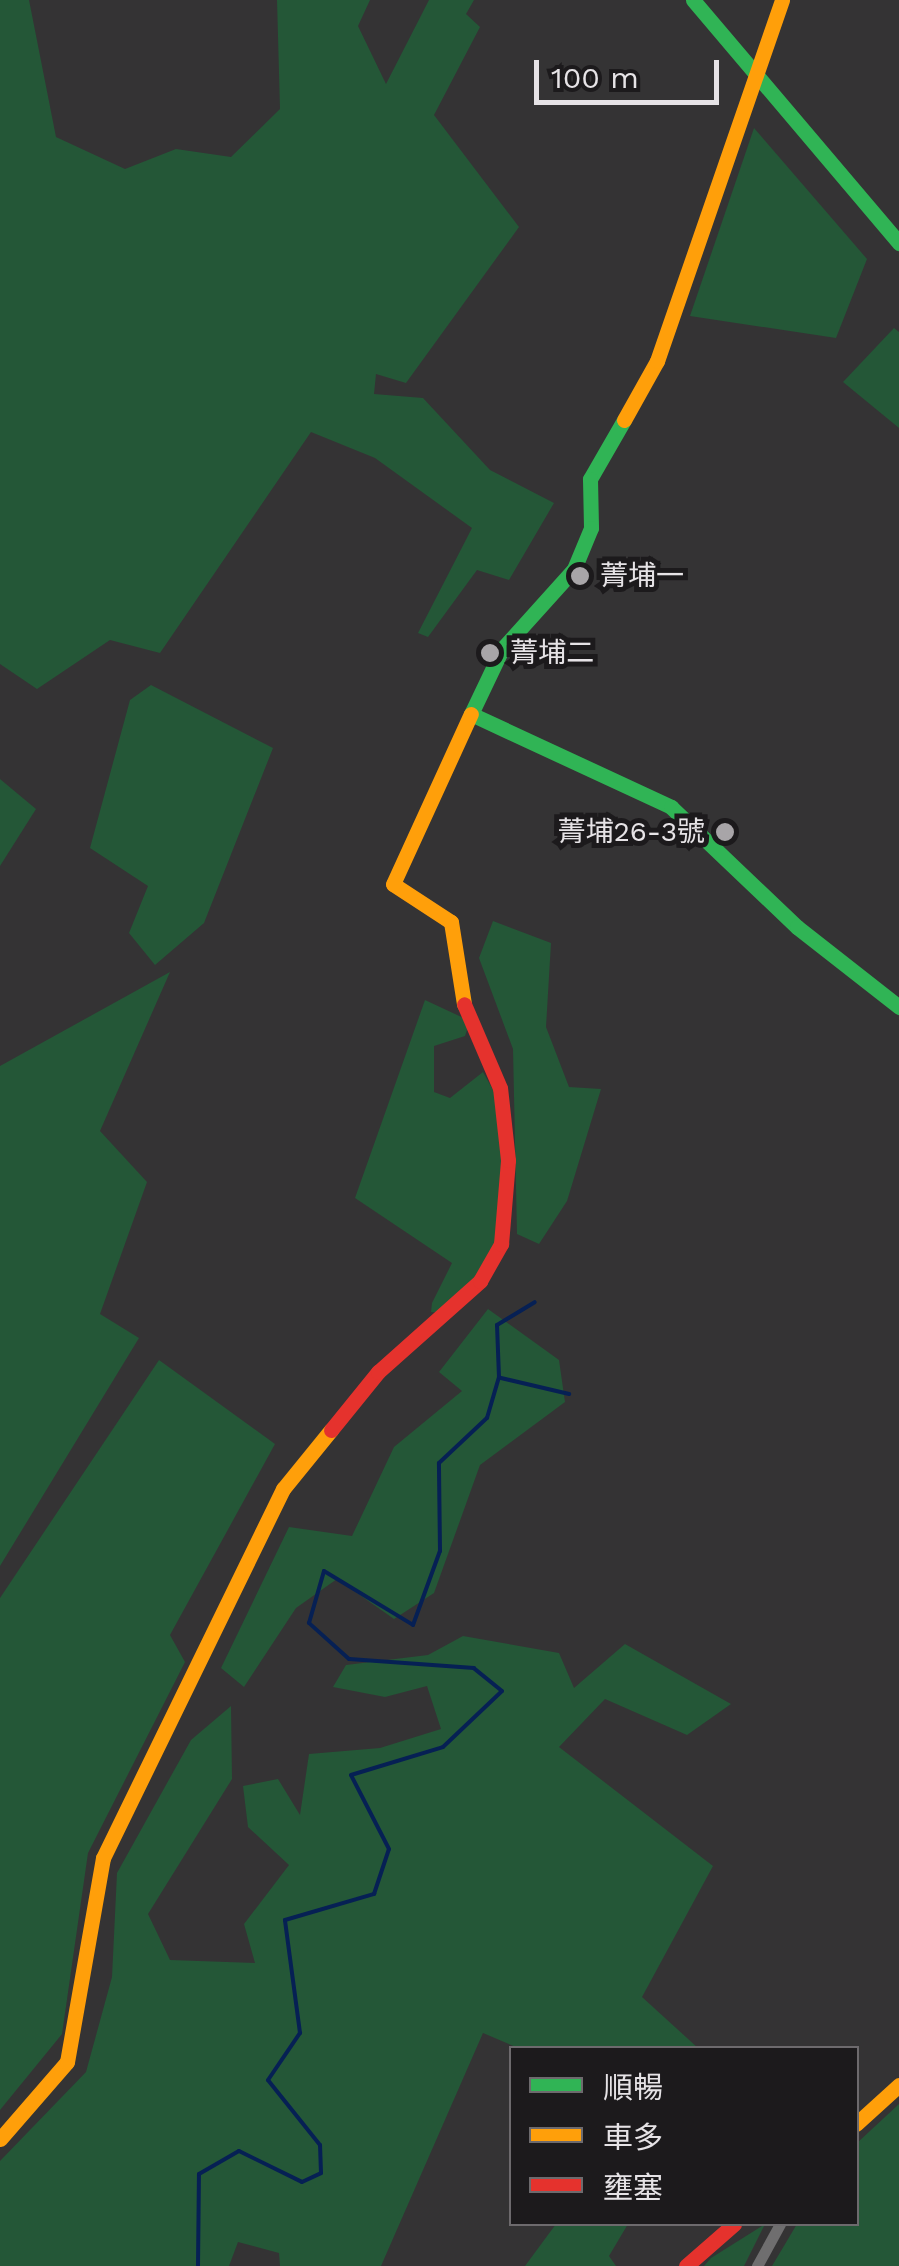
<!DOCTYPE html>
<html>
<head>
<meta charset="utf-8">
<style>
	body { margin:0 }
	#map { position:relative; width:899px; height:2266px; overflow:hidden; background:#343334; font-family:"Work Sans","Noto Sans TC",sans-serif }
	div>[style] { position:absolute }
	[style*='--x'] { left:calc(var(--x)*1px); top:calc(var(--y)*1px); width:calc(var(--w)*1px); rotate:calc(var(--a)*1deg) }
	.green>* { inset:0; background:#245737 }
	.stream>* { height:4px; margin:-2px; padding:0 2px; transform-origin:2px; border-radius:2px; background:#062054 }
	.street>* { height:11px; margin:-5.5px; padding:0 5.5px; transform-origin:5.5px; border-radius:5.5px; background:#6f6e6f }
	.fast>* { height:15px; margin:-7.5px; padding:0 7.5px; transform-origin:7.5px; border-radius:7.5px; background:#30b455 }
	.slow>* { height:15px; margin:-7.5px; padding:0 7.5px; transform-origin:7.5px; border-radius:7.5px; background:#ff9f0a }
	.jam>* { height:15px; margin:-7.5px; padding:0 7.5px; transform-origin:7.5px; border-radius:7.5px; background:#e5322d }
	.dots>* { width:28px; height:28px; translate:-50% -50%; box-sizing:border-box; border:5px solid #1c1a1c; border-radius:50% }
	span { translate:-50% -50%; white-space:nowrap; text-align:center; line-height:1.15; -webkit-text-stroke:10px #1c1a1c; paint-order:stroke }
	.poi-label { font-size:28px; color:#e6e3e6 }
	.left { translate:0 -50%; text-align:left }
	.right { translate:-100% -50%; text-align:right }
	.legend { position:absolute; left:509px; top:2046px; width:350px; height:180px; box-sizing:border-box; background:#1c1a1c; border:2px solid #6d6a6d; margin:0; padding:12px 18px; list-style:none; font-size:30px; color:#e6e3e6 }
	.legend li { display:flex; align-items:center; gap:20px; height:50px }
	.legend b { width:50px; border:2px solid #6d6a6d }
	.scale { position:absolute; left:534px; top:60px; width:185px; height:45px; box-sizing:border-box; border:5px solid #e6e3e6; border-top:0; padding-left:12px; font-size:30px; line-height:35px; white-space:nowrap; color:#e6e3e6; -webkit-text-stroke:8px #1c1a1c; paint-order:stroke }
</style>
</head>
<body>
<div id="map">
	<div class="green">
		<div style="clip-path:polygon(0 0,29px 0,56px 137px,125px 169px,176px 149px,231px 157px,280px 109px,277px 0,370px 0,358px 26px,386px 84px,429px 0,474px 0,466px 14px,480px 27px,434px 115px,519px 227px,406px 383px,376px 374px,374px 394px,423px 398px,490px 470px,554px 503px,509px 580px,477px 570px,428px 637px,418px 633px,472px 528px,375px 458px,311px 432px,160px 653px,110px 640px,37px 689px,0 664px)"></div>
		<div style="clip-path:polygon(754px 128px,867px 259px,836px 338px,690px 316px)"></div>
		<div style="clip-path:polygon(894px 328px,899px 332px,899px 428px,843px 382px)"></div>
		<div style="clip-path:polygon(151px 685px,273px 748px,204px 923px,155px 965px,129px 933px,148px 886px,90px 848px,130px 700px)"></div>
		<div style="clip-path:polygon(0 779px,36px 809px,0 866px)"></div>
		<div style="clip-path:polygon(493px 921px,551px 943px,546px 1027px,569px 1087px,601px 1089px,567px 1201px,539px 1244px,517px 1234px,513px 1049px,479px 958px)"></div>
		<div style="clip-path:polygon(170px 972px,100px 1131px,147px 1182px,100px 1314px,139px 1338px,0 1566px,0 1066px)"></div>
		<div style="clip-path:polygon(425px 1000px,470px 1021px,465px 1036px,434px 1046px,434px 1092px,450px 1098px,483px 1072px,502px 1106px,501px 1249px,442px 1313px,431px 1312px,432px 1303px,452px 1263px,355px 1198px)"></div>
		<div style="clip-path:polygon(488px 1309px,559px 1360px,565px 1402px,480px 1465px,434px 1593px,394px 1619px,337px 1579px,296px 1608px,244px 1687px,221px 1668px,289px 1527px,352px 1536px,394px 1447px,462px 1391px,439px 1372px)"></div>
		<div style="clip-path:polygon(159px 1360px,275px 1444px,170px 1635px,185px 1662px,88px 1853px,62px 2034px,0 2110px,0 1598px)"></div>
		<div style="clip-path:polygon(463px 1636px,559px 1653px,574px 1688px,625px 1644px,731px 1704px,687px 1735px,605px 1699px,559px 1747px,713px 1866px,642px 1997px,698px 2048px,518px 2048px,483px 2033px,381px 2266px,280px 2266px,279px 2253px,238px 2242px,229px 2266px,0 2266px,0 2161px,86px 2072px,112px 1977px,117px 1873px,191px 1740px,231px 1706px,232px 1779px,148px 1914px,170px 1960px,255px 1963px,244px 1924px,289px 1865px,248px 1827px,243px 1786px,278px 1779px,300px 1815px,309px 1754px,380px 1748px,441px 1729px,427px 1686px,385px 1697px,333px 1687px,346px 1665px,428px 1655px)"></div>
		<div style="clip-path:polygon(899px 2104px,899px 2266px,772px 2266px,797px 2224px,856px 2224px,857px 2143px)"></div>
		<div style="clip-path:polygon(556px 2224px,628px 2224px,609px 2256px,616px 2266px,525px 2266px)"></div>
		<div style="clip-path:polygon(765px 2224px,744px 2266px,704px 2266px,711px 2258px)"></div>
	</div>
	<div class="stream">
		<div style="--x:501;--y:1378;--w:70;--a:13.2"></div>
		<div style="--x:198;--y:2266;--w:92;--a:-89.4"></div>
		<div style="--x:199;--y:2174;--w:46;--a:-29.9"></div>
		<div style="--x:239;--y:2151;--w:70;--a:26.2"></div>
		<div style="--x:302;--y:2182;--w:21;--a:-25"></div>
		<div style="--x:321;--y:2173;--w:28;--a:-92"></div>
		<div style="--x:320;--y:2145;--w:83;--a:-128.7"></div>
		<div style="--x:268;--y:2080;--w:57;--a:-55.8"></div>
		<div style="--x:300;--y:2033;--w:114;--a:-97.6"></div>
		<div style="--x:285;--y:1920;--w:93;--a:-16.3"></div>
		<div style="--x:374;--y:1894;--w:47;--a:-71.6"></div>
		<div style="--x:389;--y:1849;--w:83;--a:-117.2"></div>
		<div style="--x:351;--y:1775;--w:96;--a:-16.9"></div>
		<div style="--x:443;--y:1747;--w:81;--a:-43.5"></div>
		<div style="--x:502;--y:1691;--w:36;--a:-141"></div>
		<div style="--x:474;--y:1668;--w:125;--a:-175.9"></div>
		<div style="--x:349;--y:1659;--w:54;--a:-138"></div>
		<div style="--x:309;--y:1623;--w:54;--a:-73.9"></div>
		<div style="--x:324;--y:1571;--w:104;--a:31.2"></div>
		<div style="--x:413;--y:1625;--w:79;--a:-70"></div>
		<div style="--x:440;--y:1551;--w:88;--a:-90.7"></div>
		<div style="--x:439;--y:1463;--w:66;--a:-43.2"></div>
		<div style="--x:487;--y:1418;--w:43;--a:-73.7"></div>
		<div style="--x:499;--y:1377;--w:52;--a:-92.2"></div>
		<div style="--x:497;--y:1325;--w:44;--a:-31.2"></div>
	</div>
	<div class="street">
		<div style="--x:757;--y:2266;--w:48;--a:-61.3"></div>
	</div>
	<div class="fast">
		<div style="--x:693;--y:0;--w:319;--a:49.7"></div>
		<div style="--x:624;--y:420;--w:68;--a:120"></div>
		<div style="--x:590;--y:479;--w:49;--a:88.8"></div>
		<div style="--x:591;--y:528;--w:44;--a:112.5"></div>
		<div style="--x:574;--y:569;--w:108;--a:132"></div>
		<div style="--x:502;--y:649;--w:72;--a:115.5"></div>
		<div style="--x:471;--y:714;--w:221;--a:24.9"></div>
		<div style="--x:671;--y:807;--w:174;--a:43.6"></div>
		<div style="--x:797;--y:927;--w:130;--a:38.1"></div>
	</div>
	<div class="slow">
		<div style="--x:624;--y:420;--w:68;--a:-60.8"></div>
		<div style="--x:657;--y:361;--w:382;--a:-70.9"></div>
		<div style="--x:464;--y:1004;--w:83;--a:-99"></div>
		<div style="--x:451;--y:922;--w:69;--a:-146.8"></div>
		<div style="--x:393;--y:884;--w:187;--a:-65.4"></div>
		<div style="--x:856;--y:2124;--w:58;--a:-42.2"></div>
		<div style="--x:0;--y:2139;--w:102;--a:-49"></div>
		<div style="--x:67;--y:2062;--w:207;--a:-80"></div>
		<div style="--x:103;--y:1858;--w:411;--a:-64"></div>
		<div style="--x:283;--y:1489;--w:76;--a:-50.9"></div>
	</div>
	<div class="jam">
		<div style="--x:331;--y:1430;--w:75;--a:-51"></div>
		<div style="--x:378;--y:1372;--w:137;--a:-41.7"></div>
		<div style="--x:480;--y:1281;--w:43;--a:-60.4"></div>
		<div style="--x:501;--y:1244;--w:84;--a:-85.2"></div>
		<div style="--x:508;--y:1160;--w:72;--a:-96.3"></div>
		<div style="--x:500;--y:1088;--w:91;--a:-113.2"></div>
		<div style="--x:686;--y:2266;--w:64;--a:-41.2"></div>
	</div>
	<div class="dots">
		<div style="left:580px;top:576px;background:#a8a5a8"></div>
		<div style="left:490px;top:653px;background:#a8a5a8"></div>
		<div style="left:725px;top:832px;background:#a8a5a8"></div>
	</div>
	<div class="poi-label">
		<span class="left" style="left:600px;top:576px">菁埔一</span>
		<span class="left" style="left:510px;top:653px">菁埔二</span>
		<span class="right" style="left:705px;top:832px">菁埔26-3號</span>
	</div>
	<ul class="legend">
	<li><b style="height:12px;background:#30b455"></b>順暢</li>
	<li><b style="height:12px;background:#ff9f0a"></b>車多</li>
	<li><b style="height:12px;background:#e5322d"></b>壅塞</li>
	</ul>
	<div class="scale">100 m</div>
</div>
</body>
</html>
